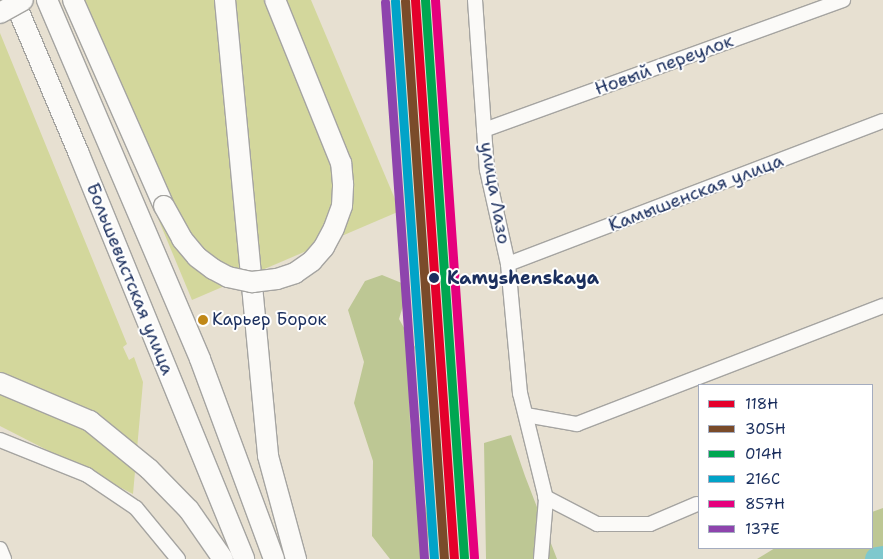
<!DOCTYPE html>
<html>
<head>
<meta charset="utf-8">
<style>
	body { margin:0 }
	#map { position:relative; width:883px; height:559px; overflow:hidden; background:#e7e0d1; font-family:"Shantell Sans",sans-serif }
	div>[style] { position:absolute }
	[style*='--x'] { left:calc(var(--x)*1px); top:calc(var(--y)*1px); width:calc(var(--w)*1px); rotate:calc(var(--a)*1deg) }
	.green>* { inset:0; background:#d3d79c }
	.forest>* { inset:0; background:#bdc794 }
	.river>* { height:24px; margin:-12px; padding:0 12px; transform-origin:12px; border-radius:12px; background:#7ec8cd }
	.roads { filter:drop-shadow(1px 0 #a5a4a1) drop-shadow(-1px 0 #a5a4a1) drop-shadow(0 1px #a5a4a1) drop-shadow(0 -1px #a5a4a1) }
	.minor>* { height:14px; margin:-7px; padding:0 7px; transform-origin:7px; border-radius:7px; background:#fbfaf8 }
	.highway>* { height:20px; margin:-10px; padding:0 10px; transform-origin:10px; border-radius:10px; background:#fbfaf8 }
	.bridges { filter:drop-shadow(1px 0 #a5a4a1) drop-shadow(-1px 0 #a5a4a1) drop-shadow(0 1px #a5a4a1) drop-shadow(0 -1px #a5a4a1) }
	.highway-bridge>* { height:20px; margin:-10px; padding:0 10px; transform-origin:10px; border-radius:10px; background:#fbfaf8 }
	.rail-1>* { height:9px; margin:-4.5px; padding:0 4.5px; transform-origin:4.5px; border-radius:4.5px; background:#e4002b }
	.rail-2>* { height:9px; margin:-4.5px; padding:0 4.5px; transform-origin:4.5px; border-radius:4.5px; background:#7a4b2a }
	.rail-3>* { height:9px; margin:-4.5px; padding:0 4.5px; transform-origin:4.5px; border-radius:4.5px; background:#00a651 }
	.rail-4>* { height:9px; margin:-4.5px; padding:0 4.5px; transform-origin:4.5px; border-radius:4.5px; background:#01a3c8 }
	.rail-5>* { height:9px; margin:-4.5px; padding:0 4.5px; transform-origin:4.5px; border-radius:4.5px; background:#e5007d }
	.rail-6>* { height:9px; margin:-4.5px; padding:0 4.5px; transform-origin:4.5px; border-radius:4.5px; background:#8e44ad }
	.dots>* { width:14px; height:14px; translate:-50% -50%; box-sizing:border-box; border:2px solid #fff; border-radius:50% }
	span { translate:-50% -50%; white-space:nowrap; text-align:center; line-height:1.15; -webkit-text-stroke:4px #fff; paint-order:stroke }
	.bus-label { font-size:17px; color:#1b2f5e }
	.left { translate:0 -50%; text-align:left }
	.street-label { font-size:18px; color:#1b2f5e }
	.stop-label { font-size:18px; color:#1b2f5e; font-weight:700 }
	.legend { position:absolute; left:698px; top:384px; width:175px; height:165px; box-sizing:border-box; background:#fff; border:1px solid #a4acbf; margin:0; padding:6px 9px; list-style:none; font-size:15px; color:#1b2f5e }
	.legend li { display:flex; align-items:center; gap:10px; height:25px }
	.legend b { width:25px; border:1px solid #a4acbf }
</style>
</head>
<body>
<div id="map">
	<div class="green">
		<div style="clip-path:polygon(67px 0,311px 0,400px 211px,192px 300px)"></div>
		<div style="clip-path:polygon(0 33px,127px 344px,123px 347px,129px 360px,134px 357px,143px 382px,133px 494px,0 426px)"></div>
	</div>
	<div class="forest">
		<div style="clip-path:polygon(382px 275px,409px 286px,399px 319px,415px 347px,409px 378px,410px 425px,430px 529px,424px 559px,390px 559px,372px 536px,373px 461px,354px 403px,364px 362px,348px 310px,365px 281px)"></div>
		<div style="clip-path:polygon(511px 435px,525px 476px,557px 559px,486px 559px,484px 443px)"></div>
		<div style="clip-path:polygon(883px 508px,883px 559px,757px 559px,775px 548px,872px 548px,872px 512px)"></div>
	</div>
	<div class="river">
		<div style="--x:877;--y:559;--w:6;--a:-9"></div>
	</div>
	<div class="roads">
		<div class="minor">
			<div style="--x:475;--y:0;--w:170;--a:86"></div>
			<div style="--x:487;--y:170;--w:96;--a:77.4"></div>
			<div style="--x:508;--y:264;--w:130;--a:84.7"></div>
			<div style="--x:520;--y:393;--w:109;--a:76.2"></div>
			<div style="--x:546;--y:499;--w:60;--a:94.8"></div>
			<div style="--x:484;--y:130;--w:382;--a:-19.9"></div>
			<div style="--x:508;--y:264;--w:401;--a:-20.9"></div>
			<div style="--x:526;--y:415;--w:52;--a:10"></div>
			<div style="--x:577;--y:424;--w:328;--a:-21.1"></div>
			<div style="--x:0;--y:440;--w:94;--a:21.9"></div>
			<div style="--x:87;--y:475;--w:59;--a:34"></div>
			<div style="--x:136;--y:508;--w:66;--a:50.5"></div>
			<div style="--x:545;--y:497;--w:59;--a:27.4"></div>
			<div style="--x:597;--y:524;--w:53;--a:0"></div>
			<div style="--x:650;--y:524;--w:51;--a:-23.1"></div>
			<div style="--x:0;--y:549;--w:11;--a:68"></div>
		</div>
		<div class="highway">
			<div style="--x:14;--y:0;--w:167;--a:67.1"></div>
			<div style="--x:79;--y:154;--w:437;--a:67.8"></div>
			<div style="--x:47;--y:0;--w:390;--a:66.9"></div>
			<div style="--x:200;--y:359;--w:213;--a:69.7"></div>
			<div style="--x:73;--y:0;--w:225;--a:66.2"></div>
			<div style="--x:225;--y:0;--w:458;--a:84.6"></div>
			<div style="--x:268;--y:456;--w:107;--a:74.8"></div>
			<div style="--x:0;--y:383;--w:98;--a:22.9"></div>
			<div style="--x:90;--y:421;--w:76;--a:39.1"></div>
			<div style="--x:149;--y:469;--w:57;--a:45.7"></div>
			<div style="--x:189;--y:510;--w:60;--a:55.2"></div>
		</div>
	</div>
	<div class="bridges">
		<div class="highway-bridge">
			<div style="--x:0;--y:13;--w:26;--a:-29"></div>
			<div style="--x:164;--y:206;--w:38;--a:61"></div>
			<div style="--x:182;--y:239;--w:23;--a:50"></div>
			<div style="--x:197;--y:257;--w:20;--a:37"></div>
			<div style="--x:213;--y:269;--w:17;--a:28"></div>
			<div style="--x:228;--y:277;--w:25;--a:12"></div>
			<div style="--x:252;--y:282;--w:25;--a:-7"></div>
			<div style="--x:277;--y:279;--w:19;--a:-18"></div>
			<div style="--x:295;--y:273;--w:21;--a:-35"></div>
			<div style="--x:312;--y:261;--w:18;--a:-49"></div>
			<div style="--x:324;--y:247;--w:21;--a:-62"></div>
			<div style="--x:334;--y:228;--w:23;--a:-70"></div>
			<div style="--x:342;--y:206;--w:22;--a:-87"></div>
			<div style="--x:343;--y:184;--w:21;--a:-95"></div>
			<div style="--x:341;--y:163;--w:176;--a:-112"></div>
		</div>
	</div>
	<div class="rail-1">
		<div style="--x:415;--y:0;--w:560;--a:86.01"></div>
	</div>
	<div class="rail-2">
		<div style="--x:405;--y:1;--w:559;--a:86"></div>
	</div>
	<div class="rail-3">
		<div style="--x:425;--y:0;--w:559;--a:86"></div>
	</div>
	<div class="rail-4">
		<div style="--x:395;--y:1;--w:559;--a:86"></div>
	</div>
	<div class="rail-5">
		<div style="--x:435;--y:0;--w:559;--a:86"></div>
	</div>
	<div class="rail-6">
		<div style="--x:385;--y:2;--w:558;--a:85.99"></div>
	</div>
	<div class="dots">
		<div style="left:434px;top:278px;background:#1b2f5e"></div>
		<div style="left:203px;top:320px;background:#c08818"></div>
	</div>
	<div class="bus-label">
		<span class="left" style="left:212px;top:320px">Карьер Борок</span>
	</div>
	<div class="street-label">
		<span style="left:664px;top:65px;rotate:-20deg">Новый переулок</span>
		<span style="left:495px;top:193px;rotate:80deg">улица Лазо</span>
		<span style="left:696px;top:193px;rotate:-21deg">Камышенская улица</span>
		<span style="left:130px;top:279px;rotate:68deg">Большевистская улица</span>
	</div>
	<div class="stop-label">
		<span class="left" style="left:447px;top:278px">Kamyshenskaya</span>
	</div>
	<ul class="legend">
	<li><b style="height:6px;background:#e4002b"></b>118Н</li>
	<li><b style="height:6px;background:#7a4b2a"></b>305Н</li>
	<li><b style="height:6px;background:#00a651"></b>014Н</li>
	<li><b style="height:6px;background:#01a3c8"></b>216С</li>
	<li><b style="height:6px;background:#e5007d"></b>857Н</li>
	<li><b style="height:6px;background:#8e44ad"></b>137Е</li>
	</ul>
</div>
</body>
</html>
